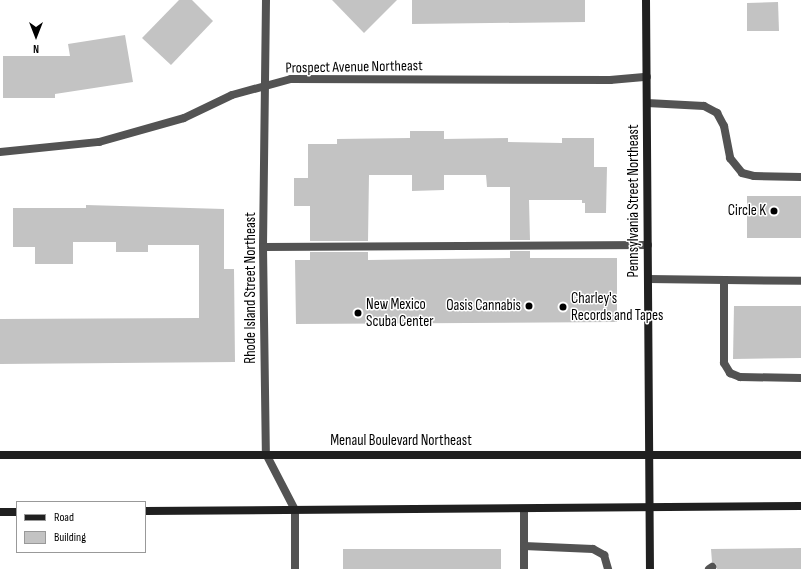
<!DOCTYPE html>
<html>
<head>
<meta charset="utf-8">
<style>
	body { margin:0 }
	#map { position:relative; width:801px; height:569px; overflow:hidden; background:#fff; font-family:"Sofia Sans Condensed",sans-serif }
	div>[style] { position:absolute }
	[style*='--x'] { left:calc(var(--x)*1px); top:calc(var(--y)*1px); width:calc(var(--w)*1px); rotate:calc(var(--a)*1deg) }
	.building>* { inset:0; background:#c3c3c3 }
	.lane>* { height:8px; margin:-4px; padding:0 4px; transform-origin:4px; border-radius:4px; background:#535353 }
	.street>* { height:8px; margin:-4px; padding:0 4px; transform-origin:4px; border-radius:4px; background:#535353 }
	.secondary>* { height:8px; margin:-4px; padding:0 4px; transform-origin:4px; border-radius:4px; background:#202020 }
	.dots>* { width:11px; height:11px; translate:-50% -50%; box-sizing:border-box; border:2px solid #fff; border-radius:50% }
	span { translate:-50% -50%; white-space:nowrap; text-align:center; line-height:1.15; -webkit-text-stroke:3px #fff; paint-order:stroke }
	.street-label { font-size:15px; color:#000 }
	.poi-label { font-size:15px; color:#000 }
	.right { translate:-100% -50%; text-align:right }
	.left { translate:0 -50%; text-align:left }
	.legend { position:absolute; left:16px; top:501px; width:130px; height:52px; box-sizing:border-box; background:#fff; border:1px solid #999; margin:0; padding:5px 7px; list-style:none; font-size:12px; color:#000 }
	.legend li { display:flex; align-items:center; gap:8px; height:20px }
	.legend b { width:20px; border:1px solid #999 }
	.north { position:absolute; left:16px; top:16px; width:40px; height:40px; -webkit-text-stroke:3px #fff; paint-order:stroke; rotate:180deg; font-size:11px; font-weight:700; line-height:16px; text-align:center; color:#000 }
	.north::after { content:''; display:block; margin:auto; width:14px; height:18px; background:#000; clip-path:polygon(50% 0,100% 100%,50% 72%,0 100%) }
</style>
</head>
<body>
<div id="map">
	<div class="building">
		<div style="clip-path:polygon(179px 0,192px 0,213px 21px,171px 65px,142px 38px)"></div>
		<div style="clip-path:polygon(332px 0,397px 0,364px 33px)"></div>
		<div style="clip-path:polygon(412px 0,585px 0,585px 22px,412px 24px)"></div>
		<div style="clip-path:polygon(778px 2px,779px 31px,747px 31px,747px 3px)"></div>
		<div style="clip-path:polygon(125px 35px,133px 82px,55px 94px,55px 98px,3px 98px,3px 56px,70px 56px,68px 44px)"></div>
		<div style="clip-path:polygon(410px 131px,444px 131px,444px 139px,508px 138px,508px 142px,562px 143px,562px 138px,594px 138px,594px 167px,607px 167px,606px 213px,585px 213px,585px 203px,582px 203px,582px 200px,529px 200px,530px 240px,510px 240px,510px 187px,487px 187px,486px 175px,444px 175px,444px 190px,412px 191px,412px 175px,369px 175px,368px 241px,310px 241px,310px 206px,294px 206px,294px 178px,308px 178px,308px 144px,337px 144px,337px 139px,410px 138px)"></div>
		<div style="clip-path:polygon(747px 196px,801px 196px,801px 238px,747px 238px)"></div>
		<div style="clip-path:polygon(86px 205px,224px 209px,224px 269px,234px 269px,235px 362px,0 364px,0 319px,199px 318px,199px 245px,148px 245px,148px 252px,116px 252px,116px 242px,73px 242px,73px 264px,35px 264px,35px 247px,13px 247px,13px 208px,86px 208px)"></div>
		<div style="clip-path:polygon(510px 251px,530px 251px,530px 258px,617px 258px,617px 322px,296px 324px,295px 260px,310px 260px,310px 252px,368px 252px,368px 260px,510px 258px)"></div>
		<div style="clip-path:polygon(734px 306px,801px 306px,801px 358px,733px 359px)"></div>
		<div style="clip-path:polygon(801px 548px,801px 569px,717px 569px,716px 564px,712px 562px,711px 549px)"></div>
		<div style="clip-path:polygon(343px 549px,501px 549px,501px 569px,343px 569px)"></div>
	</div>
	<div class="lane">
		<div style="--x:647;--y:103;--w:57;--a:3"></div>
		<div style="--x:704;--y:106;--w:15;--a:28"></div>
		<div style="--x:717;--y:113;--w:15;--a:62"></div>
		<div style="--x:724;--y:126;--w:33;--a:79"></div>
		<div style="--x:730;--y:158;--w:19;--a:51"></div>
		<div style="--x:742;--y:173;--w:12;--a:14"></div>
		<div style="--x:754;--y:176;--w:47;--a:1.2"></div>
		<div style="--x:263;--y:247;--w:385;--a:-0.3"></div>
		<div style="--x:648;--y:279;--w:153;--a:0.7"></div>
		<div style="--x:724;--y:280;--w:83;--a:90"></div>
		<div style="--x:724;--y:363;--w:12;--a:59"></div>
		<div style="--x:730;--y:373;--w:11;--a:22"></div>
		<div style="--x:740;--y:377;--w:61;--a:0.9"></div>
		<div style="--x:524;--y:509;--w:60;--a:90"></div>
		<div style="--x:524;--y:546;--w:69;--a:2.5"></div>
		<div style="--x:593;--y:549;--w:13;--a:29"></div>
		<div style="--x:604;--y:555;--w:15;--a:74"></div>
		<div style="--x:709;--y:569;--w:4;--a:-34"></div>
	</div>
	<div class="street">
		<div style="--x:266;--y:0;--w:247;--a:90.7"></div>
		<div style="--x:263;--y:247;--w:207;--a:89.2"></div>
		<div style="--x:266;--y:454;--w:63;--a:62.6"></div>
		<div style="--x:295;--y:510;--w:59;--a:90"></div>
		<div style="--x:0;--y:152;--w:100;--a:-5.8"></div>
		<div style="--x:99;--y:142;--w:88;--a:-15.8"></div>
		<div style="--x:184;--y:118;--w:53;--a:-25.6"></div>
		<div style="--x:232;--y:95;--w:61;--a:-15.2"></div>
		<div style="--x:291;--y:79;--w:319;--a:0.2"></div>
		<div style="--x:610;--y:80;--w:37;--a:-5"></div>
	</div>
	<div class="secondary">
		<div style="--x:646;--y:0;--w:569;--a:89.6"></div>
		<div style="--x:0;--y:455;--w:801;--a:0"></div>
		<div style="--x:145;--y:511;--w:656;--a:-0.44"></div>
		<div style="--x:0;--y:512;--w:17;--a:0"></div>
	</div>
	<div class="dots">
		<div style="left:774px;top:211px;background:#000"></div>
		<div style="left:529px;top:306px;background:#000"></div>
		<div style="left:563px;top:307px;background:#000"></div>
		<div style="left:358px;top:313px;background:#000"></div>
	</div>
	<div class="street-label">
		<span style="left:354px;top:67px;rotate:-1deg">Prospect Avenue Northeast</span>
		<span style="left:634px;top:201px;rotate:-90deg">Pennsylvania Street Northeast</span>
		<span style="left:251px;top:288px;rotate:-90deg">Rhode Island Street Northeast</span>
		<span style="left:401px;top:441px">Menaul Boulevard Northeast</span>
	</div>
	<div class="poi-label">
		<span class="right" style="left:766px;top:211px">Circle K</span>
		<span class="left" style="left:571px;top:307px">Charley's<br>Records and Tapes</span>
		<span class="left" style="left:366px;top:313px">New Mexico<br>Scuba Center</span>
		<span class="right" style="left:521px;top:306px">Oasis Cannabis</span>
	</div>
	<ul class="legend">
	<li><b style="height:5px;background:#202020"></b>Road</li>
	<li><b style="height:11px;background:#c3c3c3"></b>Building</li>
	</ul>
	<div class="north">N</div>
</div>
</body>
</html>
